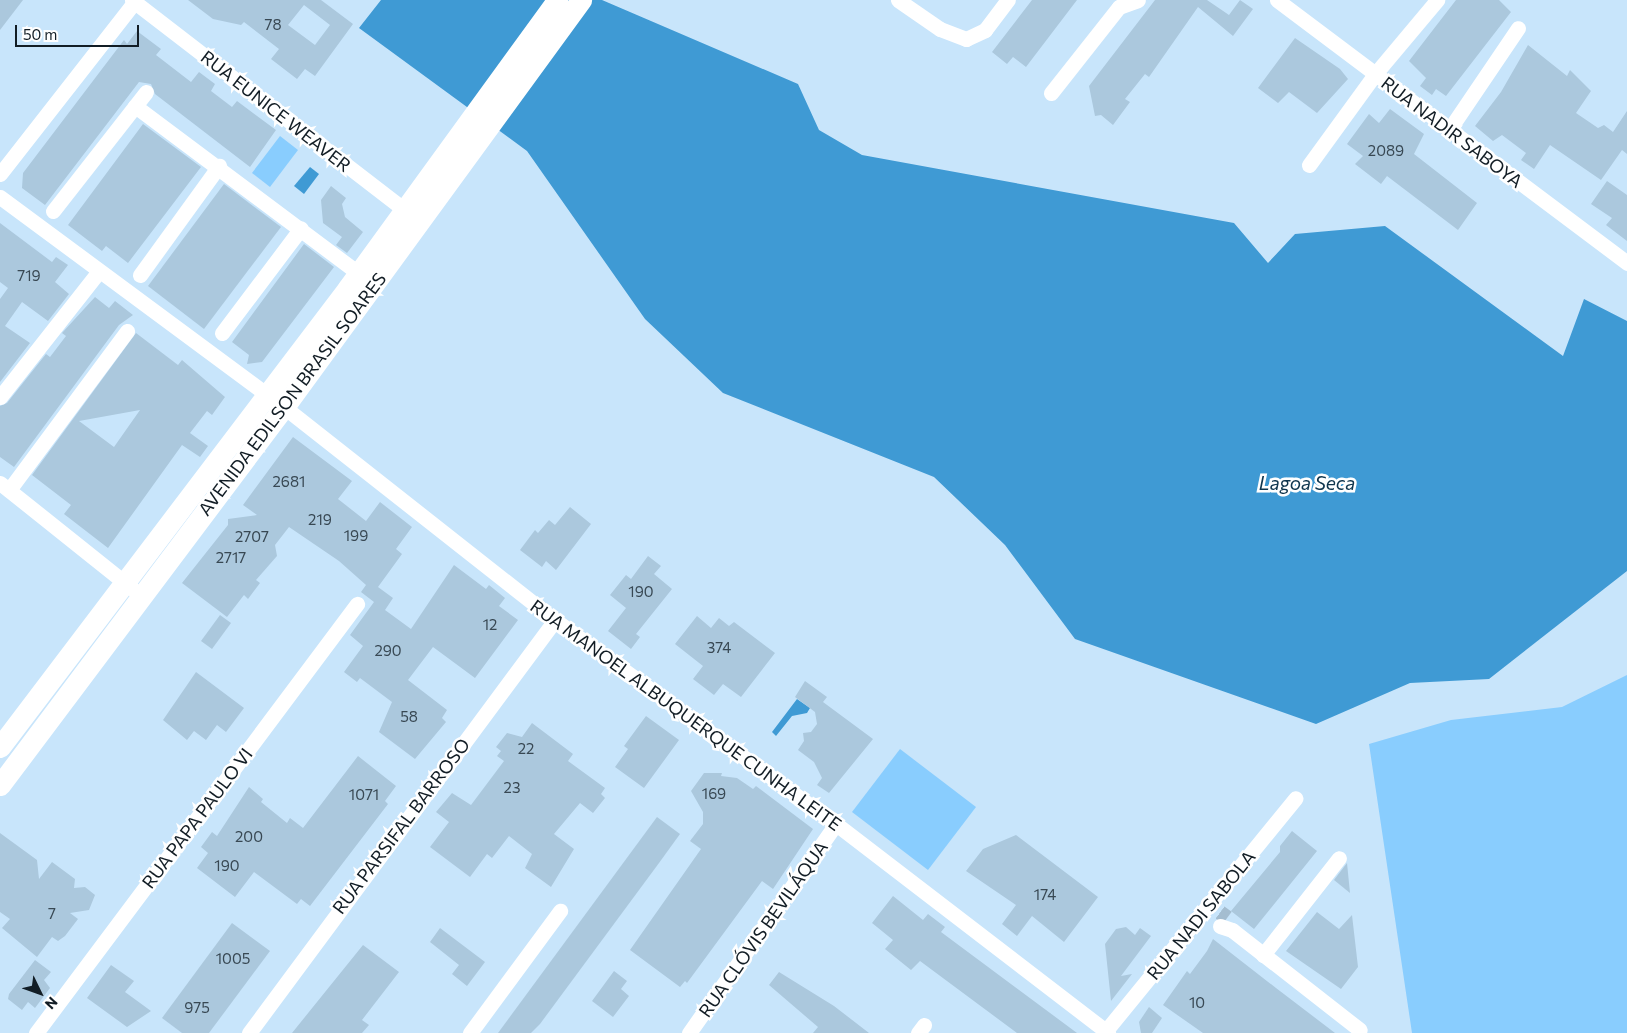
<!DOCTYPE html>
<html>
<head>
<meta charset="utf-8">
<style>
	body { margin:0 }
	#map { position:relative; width:1627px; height:1033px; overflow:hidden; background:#c8e5fb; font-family:Commissioner,sans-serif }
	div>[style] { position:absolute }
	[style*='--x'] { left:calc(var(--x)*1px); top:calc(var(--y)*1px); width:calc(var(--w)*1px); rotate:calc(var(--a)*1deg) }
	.green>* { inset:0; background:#89cdfe }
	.water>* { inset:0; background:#3f9ad4 }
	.building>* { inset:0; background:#abc8dd }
	.street-tunnel>* { height:15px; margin-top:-7.5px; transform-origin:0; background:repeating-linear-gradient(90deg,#a4bdd0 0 15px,transparent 0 23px) }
	.street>* { height:15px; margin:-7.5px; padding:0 7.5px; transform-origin:7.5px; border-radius:7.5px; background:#fff }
	.secondary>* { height:21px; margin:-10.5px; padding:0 10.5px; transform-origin:10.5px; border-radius:10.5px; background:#fff }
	span { translate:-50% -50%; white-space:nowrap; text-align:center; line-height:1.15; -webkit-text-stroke:5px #fff; paint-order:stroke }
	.number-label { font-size:15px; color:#384853 }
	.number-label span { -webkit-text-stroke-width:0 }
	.street-label { font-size:18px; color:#121d25 }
	.water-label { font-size:19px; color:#10364e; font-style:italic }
	.north { position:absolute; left:15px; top:968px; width:50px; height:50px; -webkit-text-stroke:4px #fff; paint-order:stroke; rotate:132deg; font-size:14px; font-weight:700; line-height:20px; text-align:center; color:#121d25 }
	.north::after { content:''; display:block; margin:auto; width:18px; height:22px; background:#121d25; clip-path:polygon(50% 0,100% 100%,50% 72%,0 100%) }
	.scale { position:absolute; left:15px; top:25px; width:124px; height:22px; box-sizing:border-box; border:2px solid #121d25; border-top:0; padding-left:6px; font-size:15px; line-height:18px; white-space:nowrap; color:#121d25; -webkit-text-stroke:4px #fff; paint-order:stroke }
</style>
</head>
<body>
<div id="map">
	<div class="green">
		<div style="clip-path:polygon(280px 136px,298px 150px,270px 187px,252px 173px)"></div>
		<div style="clip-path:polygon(1627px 675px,1627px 1033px,1412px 1033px,1369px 744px,1451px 720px,1562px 707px)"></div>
		<div style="clip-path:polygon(900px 749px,976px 807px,928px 870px,852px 812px)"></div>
	</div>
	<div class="water">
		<div style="clip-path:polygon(381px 0,602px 0,798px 84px,819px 130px,862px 155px,1234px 223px,1268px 263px,1295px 234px,1385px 226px,1563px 356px,1584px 299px,1627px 321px,1627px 571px,1489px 679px,1410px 683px,1316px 724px,1075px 639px,1005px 545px,934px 477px,723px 393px,645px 319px,527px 151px,359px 28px)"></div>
		<div style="clip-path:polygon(310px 167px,319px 174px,304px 194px,294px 186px)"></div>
		<div style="clip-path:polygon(797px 699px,810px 708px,807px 713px,792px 716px,776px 736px,772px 732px)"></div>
	</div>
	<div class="building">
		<div style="clip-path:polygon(0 0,23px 0,0 30px)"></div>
		<div style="clip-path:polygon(evenodd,188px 0,321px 0,353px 24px,315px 76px,305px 69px,297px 79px,271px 59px,279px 49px,244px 22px,241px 25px,213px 19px,188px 0,304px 5px,330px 25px,315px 45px,288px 25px,304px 5px)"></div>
		<div style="clip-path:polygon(1032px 0,1077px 0,1026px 67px,1013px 57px,1007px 64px,992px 52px)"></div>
		<div style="clip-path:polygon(1155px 0,1207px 0,1229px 15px,1240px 0,1253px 9px,1233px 36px,1198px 7px,1149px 77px,1145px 74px,1125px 99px,1130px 102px,1113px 125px,1101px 115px,1095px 116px,1089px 86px)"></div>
		<div style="clip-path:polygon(1456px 0,1499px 0,1511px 12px,1446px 96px,1436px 89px,1432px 95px,1420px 86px,1426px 78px,1409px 61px)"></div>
		<div style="clip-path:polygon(137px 31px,161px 49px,156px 55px,191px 82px,199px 72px,215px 84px,211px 91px,232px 107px,237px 101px,276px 130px,250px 167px,155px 94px,151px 84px,139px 82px,45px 205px,22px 188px,23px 173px,124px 40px,127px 44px)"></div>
		<div style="clip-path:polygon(1295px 38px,1340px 69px,1348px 79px,1317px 113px,1289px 92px,1278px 103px,1258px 88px)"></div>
		<div style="clip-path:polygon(1528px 45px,1567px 76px,1570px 70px,1591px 91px,1576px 113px,1598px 128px,1604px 125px,1613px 132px,1627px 111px,1627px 154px,1622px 150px,1601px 180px,1550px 145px,1534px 169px,1521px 160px,1526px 153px,1502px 135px,1493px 141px,1475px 126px,1501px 92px)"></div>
		<div style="clip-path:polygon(1390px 109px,1424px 134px,1414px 154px,1477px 203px,1458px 230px,1387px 176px,1381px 184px,1355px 164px,1363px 156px,1347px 144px,1369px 114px,1379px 123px)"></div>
		<div style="clip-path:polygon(143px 124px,201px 167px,128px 263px,106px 246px,102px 251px,68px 225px)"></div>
		<div style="clip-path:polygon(1607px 181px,1627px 195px,1627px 241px,1606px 225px,1612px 218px,1591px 204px)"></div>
		<div style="clip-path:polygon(224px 184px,281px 227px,204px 329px,148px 286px)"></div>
		<div style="clip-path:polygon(331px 186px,346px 198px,342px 204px,345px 217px,363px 232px,347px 253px,336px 245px,342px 237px,323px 223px,321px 200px)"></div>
		<div style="clip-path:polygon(0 223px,52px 262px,56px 257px,68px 265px,55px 282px,69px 294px,48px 321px,22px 302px,5px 326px,30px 343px,0 382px,0 299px,8px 288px,0 282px)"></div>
		<div style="clip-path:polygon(304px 244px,334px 267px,262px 362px,247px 364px,249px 355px,232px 342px)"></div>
		<div style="clip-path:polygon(95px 297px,109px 308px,115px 301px,133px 315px,119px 325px,14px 467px,0 457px,0 406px,7px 403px,46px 354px,50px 357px,66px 336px,62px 333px)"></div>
		<div style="clip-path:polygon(evenodd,136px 333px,178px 365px,182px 360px,225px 397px,212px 415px,207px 411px,190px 433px,208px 446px,200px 457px,182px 445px,108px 548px,64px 514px,71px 505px,32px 475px,136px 333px,140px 410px,114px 447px,79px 421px,140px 410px)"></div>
		<div style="clip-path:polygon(293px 437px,352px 481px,338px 499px,366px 521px,380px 502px,412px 527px,396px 549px,402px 554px,378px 587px,393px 598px,385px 610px,411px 629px,454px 565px,486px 589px,489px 585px,505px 598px,499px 606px,518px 620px,475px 678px,433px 647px,408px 680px,447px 710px,442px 718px,446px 722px,415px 759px,379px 732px,392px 702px,360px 678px,357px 682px,344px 672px,363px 646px,350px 635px,374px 602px,361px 592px,366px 585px,339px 561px,289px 527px,275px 545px,277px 556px,256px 580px,260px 583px,248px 599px,244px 595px,227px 617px,182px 583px,228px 525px,228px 519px,257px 515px,243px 505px)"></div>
		<div style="clip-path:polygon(570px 507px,591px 524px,556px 570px,546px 561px,542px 567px,520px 550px,535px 530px,538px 533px,549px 520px,555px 525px)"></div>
		<div style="clip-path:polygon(648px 556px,661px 566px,654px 574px,672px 589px,636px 634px,640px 637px,631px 649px,608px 631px,626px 608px,610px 595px,626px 575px,631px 579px)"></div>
		<div style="clip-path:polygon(220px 615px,231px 623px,212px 649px,201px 641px)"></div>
		<div style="clip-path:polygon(697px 616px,711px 628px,719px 618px,729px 626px,734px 622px,775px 653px,741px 697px,723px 684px,714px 695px,693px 679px,703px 666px,675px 644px)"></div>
		<div style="clip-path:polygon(196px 672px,244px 708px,226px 732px,217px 725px,206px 740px,194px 731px,187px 740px,163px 720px)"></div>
		<div style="clip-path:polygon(805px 681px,827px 697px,823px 702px,873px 739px,829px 793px,817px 785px,822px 778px,814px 762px,798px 750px,804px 741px,803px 733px,811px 732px,817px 724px,815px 712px,795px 697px)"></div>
		<div style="clip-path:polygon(646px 716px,679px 740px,644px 788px,615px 767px,628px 749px,624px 746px)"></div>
		<div style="clip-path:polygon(532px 723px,573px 754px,568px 761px,605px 788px,601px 794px,605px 798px,593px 813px,580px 803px,554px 834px,574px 849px,551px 887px,525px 868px,532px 854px,509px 836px,492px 858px,487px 854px,470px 877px,430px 847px,449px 822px,436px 812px,452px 793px,471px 805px,504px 761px,497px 756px,501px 751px,496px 747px,507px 733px,522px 737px)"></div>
		<div style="clip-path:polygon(358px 756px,396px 786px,385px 801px,388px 804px,310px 906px,301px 899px,297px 904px,254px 872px,235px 897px,197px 868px,208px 853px,201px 847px,212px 832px,217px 836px,249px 787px,263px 799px,261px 802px,287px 823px,290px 818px,303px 828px)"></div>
		<div style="clip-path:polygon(704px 773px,722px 773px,721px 776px,737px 778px,753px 789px,756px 786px,813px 829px,773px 889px,762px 881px,687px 983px,685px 981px,680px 987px,630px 950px,701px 849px,690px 841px,703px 824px,703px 812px,691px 791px)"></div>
		<div style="clip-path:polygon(657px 817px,680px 834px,659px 863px,540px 1024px,531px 1033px,498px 1033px)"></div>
		<div style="clip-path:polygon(1292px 831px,1317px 851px,1254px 929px,1231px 911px,1280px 852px,1280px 846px)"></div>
		<div style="clip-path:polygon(0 833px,37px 860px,39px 879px,52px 862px,75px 879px,74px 888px,85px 887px,95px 895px,89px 910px,70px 913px,78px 919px,65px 936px,58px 941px,52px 937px,37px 957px,2px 928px,10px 919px,0 912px)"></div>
		<div style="clip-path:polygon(1016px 835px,1098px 897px,1064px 942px,1032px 916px,1017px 936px,1002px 924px,1016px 905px,966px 871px,983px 849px)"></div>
		<div style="clip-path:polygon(1347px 863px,1350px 893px,1334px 880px)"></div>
		<div style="clip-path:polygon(893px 896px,923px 920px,928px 914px,945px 927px,941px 932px,1077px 1033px,1017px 1033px,920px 961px,911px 970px,885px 949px,893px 940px,872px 923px)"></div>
		<div style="clip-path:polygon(1317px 912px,1339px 929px,1352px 915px,1358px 967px,1341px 989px,1286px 951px)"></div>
		<div style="clip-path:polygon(232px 923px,270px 951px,209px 1033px,182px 1033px,162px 1018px)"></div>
		<div style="clip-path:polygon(1126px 927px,1135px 935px,1140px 928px,1151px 936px,1121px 976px,1132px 974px,1111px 1001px,1105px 944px,1116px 929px)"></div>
		<div style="clip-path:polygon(440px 928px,485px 962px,467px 986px,452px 974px,459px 965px,430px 942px)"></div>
		<div style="clip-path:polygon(1213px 939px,1276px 988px,1335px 1033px,1203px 1033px,1163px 1005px,1187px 971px,1190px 974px,1207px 951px)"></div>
		<div style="clip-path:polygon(363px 945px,399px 972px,362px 1020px,369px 1025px,362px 1033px,292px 1033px)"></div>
		<div style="clip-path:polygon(35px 960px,51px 972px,44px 980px,50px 988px,35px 1008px,28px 1002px,22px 1010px,8px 999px,9px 994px)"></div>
		<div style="clip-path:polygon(111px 965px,134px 981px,125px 992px,151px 1011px,127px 1027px,87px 998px)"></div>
		<div style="clip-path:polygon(614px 971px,627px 981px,621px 989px,629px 996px,613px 1017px,592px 1001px)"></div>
		<div style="clip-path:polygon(779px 972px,834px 1006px,869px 1033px,813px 1033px,818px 1027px,769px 985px)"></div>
		<div style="clip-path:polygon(1149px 1007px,1162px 1018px,1152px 1033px,1141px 1033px,1139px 1022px)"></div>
	</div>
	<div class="street-tunnel">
		<div style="--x:1220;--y:912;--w:9;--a:36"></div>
	</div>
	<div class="street">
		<div style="--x:132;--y:0;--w:352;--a:37.6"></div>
		<div style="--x:898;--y:0;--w:51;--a:34.6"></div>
		<div style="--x:940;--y:29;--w:28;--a:21"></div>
		<div style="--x:966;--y:39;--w:21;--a:-25"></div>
		<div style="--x:985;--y:30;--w:38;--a:-53"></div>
		<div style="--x:1277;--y:0;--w:438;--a:36.9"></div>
		<div style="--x:1051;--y:93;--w:110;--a:-51.7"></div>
		<div style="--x:1119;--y:7;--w:20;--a:-20"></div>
		<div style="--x:135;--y:106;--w:279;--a:36.8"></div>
		<div style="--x:1449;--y:130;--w:123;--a:-55.9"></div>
		<div style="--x:1309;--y:165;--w:112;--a:-54"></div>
		<div style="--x:1375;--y:74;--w:97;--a:-50"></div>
		<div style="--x:0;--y:174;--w:221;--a:-52"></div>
		<div style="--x:0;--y:197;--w:353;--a:36.5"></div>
		<div style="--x:284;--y:407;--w:345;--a:38.2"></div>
		<div style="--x:555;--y:620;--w:347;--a:36"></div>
		<div style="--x:836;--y:824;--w:343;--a:37.5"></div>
		<div style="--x:53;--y:211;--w:151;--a:-52"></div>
		<div style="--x:140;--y:275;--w:135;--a:-54.1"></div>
		<div style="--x:222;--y:333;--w:131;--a:-53"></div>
		<div style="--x:0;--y:397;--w:160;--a:-51.8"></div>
		<div style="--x:0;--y:483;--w:170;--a:38.6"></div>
		<div style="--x:9;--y:490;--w:198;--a:-53.4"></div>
		<div style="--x:1220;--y:926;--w:13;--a:18"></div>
		<div style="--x:1232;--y:930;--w:162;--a:38"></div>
		<div style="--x:1263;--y:955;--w:123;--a:-51.9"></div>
		<div style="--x:36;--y:1033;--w:536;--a:-53.19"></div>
		<div style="--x:249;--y:1033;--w:514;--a:-53.46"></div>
		<div style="--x:470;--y:1033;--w:152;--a:-53.6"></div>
		<div style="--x:689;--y:1033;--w:256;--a:-54.9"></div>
		<div style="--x:918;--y:1033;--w:10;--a:-53"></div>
		<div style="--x:1104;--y:1033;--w:303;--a:-50.8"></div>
	</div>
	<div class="secondary">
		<div style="--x:0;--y:747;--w:576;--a:-52.83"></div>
		<div style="--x:348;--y:288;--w:356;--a:-54"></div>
		<div style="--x:0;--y:785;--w:473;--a:-53.1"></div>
		<div style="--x:284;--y:407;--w:504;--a:-53.88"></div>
	</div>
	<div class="number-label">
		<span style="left:273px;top:25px">78</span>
		<span style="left:1386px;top:151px">2089</span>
		<span style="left:29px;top:276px">719</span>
		<span style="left:289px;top:482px">2681</span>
		<span style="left:320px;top:520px">219</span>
		<span style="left:356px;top:536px">199</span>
		<span style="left:252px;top:537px">2707</span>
		<span style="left:231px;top:558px">2717</span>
		<span style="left:641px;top:592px">190</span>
		<span style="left:490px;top:625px">12</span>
		<span style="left:719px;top:648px">374</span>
		<span style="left:388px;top:651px">290</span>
		<span style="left:409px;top:717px">58</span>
		<span style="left:526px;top:749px">22</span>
		<span style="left:512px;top:788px">23</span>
		<span style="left:714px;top:794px">169</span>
		<span style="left:364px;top:795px">1071</span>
		<span style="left:249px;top:837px">200</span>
		<span style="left:227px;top:866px">190</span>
		<span style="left:1045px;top:895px">174</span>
		<span style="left:52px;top:914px">7</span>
		<span style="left:233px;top:959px">1005</span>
		<span style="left:1197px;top:1003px">10</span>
		<span style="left:197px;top:1008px">975</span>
	</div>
	<div class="street-label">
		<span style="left:276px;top:111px;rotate:38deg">RUA EUNICE WEAVER</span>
		<span style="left:1452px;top:132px;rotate:37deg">RUA NADIR SABOYA</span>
		<span style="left:292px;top:394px;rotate:-53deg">AVENIDA EDILSON BRASIL SOARES</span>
		<span style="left:686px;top:715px;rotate:36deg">RUA MANOEL ALBUQUERQUE CUNHA LEITE</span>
		<span style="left:197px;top:818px;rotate:-53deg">RUA PAPA PAULO VI</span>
		<span style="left:401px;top:826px;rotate:-53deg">RUA PARSIFAL BARROSO</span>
		<span style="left:1201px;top:915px;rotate:-51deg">RUA NADI SABOLA</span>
		<span style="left:763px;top:929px;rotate:-55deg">RUA CLÓVIS BEVILÁQUA</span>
	</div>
	<div class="water-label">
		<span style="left:1307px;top:483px">Lagoa Seca</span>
	</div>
	<div class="north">N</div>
	<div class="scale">50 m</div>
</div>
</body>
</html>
